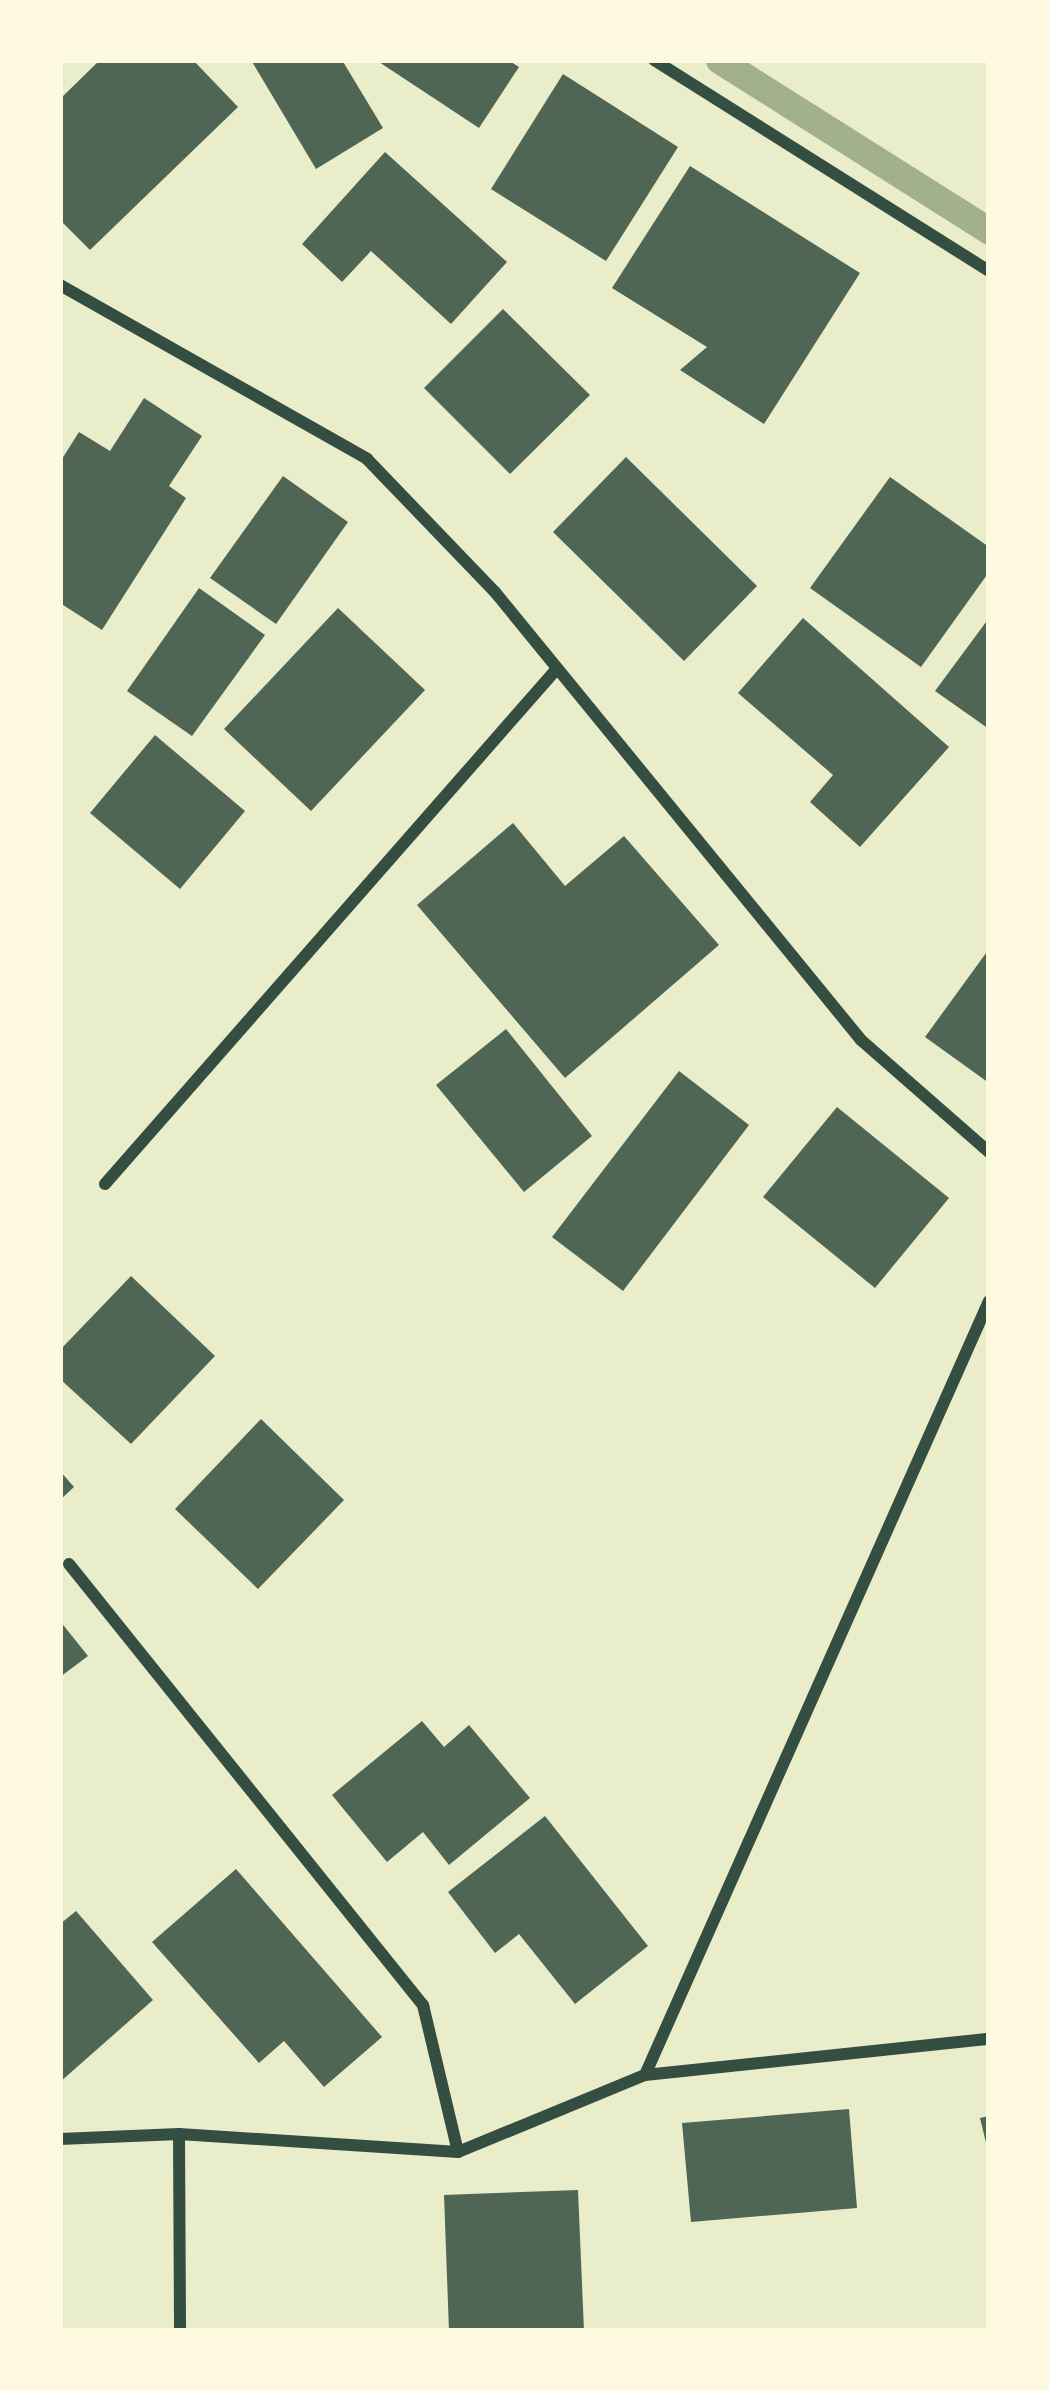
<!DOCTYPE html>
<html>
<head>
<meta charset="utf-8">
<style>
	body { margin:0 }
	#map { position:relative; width:1049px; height:2391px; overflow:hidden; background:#e9edc9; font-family:Georgia,serif }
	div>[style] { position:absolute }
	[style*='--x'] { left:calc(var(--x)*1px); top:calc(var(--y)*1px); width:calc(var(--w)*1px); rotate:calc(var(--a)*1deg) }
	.stream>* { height:27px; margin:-13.5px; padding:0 13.5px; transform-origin:13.5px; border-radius:13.5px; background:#a3b18a }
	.building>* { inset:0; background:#4f6655 }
	.minor>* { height:12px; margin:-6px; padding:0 6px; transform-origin:6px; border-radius:6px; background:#344e41 }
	span { translate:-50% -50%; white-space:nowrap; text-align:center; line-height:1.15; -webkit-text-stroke:12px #fefae0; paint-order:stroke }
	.frame { position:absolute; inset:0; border:63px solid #fefae0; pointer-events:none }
</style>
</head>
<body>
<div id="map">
	<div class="stream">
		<div style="--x:719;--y:60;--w:320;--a:32.3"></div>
	</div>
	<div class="building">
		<div style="clip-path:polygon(100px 60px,193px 60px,238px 107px,90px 250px,60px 220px,60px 99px)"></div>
		<div style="clip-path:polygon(251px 60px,342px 60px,383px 128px,316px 169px)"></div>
		<div style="clip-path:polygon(376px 60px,508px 60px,519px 67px,479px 128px)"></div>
		<div style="clip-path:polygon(563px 74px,678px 147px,606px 261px,491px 189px)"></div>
		<div style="clip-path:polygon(385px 152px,507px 262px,451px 324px,371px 251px,342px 282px,302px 244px)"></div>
		<div style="clip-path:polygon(690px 166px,860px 273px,764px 424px,680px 370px,707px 347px,612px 288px)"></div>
		<div style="clip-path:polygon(503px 309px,590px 395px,510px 474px,424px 388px)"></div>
		<div style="clip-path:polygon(144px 398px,202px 436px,169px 486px,186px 498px,102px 630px,60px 603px,60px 462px,79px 432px,110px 451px)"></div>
		<div style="clip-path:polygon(626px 457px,757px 586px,684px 661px,553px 532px)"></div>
		<div style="clip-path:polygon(283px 476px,348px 522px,276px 624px,210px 578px)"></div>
		<div style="clip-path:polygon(890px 477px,989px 547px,989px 572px,921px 667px,810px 588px)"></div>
		<div style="clip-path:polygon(199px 588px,265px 635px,192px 736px,127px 691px)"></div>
		<div style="clip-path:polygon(338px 608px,425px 690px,311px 811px,224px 729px)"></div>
		<div style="clip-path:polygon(803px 618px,949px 747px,860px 847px,810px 802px,833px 775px,738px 693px)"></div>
		<div style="clip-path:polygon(989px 618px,989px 729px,935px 691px)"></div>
		<div style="clip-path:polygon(155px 735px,245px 811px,180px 889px,90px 813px)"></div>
		<div style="clip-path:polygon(513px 823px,565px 886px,624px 836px,719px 945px,565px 1078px,417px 905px)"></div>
		<div style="clip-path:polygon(989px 949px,989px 1083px,925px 1037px)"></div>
		<div style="clip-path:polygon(506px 1029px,592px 1136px,524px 1192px,436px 1085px)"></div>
		<div style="clip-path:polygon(679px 1071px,749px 1125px,623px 1291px,552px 1237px)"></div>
		<div style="clip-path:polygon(837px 1107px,949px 1198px,875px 1288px,763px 1197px)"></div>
		<div style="clip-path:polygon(131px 1276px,215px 1356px,131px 1444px,60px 1379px,60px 1350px)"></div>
		<div style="clip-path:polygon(261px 1419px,344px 1500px,258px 1589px,175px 1509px)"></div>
		<div style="clip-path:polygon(60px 1471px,74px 1487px,60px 1500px)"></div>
		<div style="clip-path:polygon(60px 1621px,88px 1656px,60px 1677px)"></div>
		<div style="clip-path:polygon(422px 1721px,444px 1747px,469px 1725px,530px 1798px,449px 1865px,423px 1832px,387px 1862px,332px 1795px)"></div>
		<div style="clip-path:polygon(545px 1816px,648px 1946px,575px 2004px,519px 1934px,495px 1953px,448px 1892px)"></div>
		<div style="clip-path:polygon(236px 1869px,382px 2037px,324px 2087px,284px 2041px,259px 2063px,152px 1942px)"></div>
		<div style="clip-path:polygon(76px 1911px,153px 2000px,60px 2082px,60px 1924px)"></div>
		<div style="clip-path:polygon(849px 2109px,857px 2208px,691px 2222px,682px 2123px)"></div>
		<div style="clip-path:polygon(989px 2116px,989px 2146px,987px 2147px,980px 2118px)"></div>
		<div style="clip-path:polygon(578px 2190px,584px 2331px,449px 2331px,444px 2195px)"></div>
	</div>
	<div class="minor">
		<div style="--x:654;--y:60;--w:396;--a:32.2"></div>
		<div style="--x:60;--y:285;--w:353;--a:29.5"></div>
		<div style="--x:367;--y:459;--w:185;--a:46.1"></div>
		<div style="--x:495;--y:592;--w:578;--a:50.75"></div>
		<div style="--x:861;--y:1040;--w:170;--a:41.2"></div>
		<div style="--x:105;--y:1184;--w:681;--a:-48.75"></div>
		<div style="--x:69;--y:1564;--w:566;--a:51.25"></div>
		<div style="--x:423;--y:2005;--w:151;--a:76.6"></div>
		<div style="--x:645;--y:2075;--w:847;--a:-66.04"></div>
		<div style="--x:179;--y:2134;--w:197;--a:89.7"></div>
		<div style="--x:60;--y:2139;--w:119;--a:-2.4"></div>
		<div style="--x:179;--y:2134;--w:280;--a:3.7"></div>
		<div style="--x:458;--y:2152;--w:202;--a:-22.4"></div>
		<div style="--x:645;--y:2075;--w:346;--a:-6"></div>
	</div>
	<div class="frame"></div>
</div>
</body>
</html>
